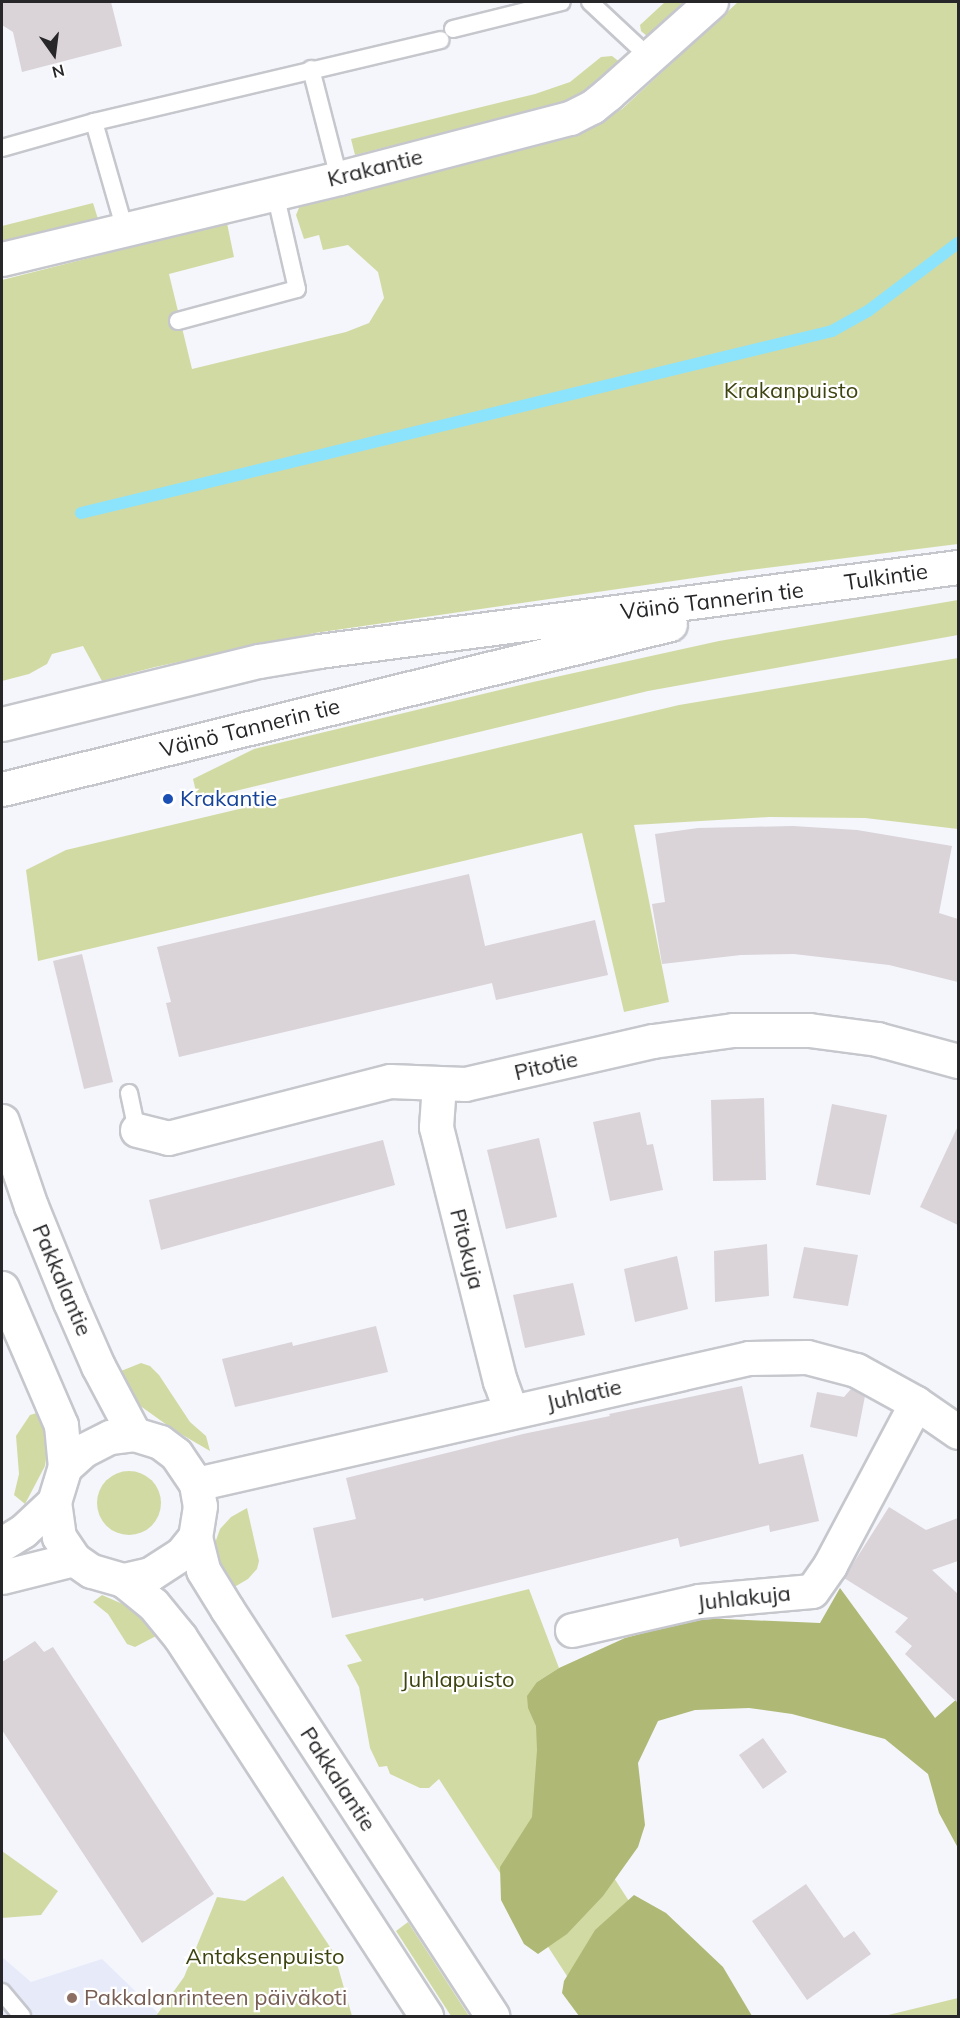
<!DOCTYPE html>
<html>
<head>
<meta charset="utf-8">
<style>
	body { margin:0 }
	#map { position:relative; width:960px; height:2018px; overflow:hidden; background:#f4f6fc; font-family:Mulish,sans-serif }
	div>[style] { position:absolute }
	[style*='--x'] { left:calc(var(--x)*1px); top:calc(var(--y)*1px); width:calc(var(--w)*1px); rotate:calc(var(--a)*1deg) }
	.built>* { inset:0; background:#e7ebf9 }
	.green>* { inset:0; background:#d2daa4 }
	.round { border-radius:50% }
	.forest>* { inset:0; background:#afb874 }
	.stream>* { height:12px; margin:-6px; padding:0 6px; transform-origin:6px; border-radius:6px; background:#8ce3fc }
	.building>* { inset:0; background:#dad3d7 }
	.roads { filter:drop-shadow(2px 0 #c5c7cd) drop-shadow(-2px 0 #c5c7cd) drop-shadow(0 2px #c5c7cd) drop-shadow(0 -2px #c5c7cd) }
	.service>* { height:16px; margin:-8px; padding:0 8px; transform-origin:8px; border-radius:8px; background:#fff }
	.minor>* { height:33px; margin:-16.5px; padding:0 16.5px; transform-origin:16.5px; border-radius:16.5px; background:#fff }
	.tertiary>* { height:33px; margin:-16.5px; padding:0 16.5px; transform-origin:16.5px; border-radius:16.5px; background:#fff }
	.secondary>* { height:33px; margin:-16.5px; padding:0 16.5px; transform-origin:16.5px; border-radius:16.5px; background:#fff }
	.dots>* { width:16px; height:16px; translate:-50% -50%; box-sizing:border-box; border:3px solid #fff; border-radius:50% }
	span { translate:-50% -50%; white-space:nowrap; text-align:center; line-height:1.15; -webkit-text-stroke:4.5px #fff; paint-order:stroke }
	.street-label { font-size:22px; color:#27272a }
	.park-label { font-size:22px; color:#3e430f }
	.transit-label { font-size:22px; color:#164399 }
	.left { translate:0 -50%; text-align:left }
	.education-label { font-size:22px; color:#785e54 }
	.frame { position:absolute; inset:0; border:3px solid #27272a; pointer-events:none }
	.north { position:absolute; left:24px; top:24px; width:60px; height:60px; -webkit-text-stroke:4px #fff; paint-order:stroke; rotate:166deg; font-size:16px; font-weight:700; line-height:24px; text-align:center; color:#27272a }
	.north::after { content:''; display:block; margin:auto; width:21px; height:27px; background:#27272a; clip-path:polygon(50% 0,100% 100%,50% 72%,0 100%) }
</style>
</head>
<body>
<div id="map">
	<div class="built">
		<div style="clip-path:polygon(2px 1957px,31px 1982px,102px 1959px,159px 2014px,156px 2016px,2px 2016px)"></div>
	</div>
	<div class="green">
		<div style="clip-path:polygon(665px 2px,689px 2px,649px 38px,641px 31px,640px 25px)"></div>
		<div style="clip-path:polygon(738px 2px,958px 2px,958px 544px,742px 571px,315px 633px,155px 667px,102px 681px,83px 646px,52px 654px,47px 664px,29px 674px,2px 681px,2px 280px,227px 223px,234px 257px,169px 274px,192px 369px,346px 332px,369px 323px,384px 298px,378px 272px,348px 245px,323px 250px,319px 235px,304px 239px,296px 215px,301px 203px,542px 145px,590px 128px,622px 109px)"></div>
		<div style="clip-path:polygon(612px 56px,621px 63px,587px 91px,568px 101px,355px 155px,351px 139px,535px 94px,570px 82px,601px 57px)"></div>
		<div style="clip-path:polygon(93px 203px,98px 219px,2px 243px,2px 226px)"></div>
		<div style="clip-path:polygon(958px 600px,958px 635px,648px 691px,198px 800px,193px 779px,254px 749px,533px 682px,719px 641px)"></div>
		<div style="clip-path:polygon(958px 658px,958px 829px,865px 818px,769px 817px,634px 825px,669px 1002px,624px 1012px,582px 833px,38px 961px,26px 870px,66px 850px,679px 705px)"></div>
		<div style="clip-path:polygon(141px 1363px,150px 1366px,159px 1375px,190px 1422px,206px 1436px,210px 1451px,174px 1430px,132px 1400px,116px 1373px)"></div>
		<div style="clip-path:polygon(40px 1412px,47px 1428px,48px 1446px,45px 1466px,25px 1504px,14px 1495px,19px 1474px,16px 1436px,30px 1415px)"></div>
		<div class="round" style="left:97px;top:1471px;width:64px;height:64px"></div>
		<div style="clip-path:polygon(247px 1508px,259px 1561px,257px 1569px,248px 1579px,231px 1589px,221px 1571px,215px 1543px,220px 1529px,231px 1517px)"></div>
		<div style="clip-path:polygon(529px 1589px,559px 1668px,537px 1682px,578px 1822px,703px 2016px,593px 2016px,439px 1779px,429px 1788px,420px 1788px,390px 1774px,387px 1766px,379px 1767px,370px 1748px,359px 1687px,347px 1665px,362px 1661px,345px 1635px)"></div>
		<div style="clip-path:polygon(102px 1595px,125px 1605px,142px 1615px,158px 1635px,135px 1647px,127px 1644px,108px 1614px,93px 1602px)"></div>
		<div style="clip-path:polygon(2px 1851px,58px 1891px,41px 1915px,2px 1918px)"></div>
		<div style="clip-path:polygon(283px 1876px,334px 1953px,352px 2016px,156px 2016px,184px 1977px,217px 1897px,245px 1901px)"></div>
		<div style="clip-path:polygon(408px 1922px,469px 2016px,451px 2016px,396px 1931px)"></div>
		<div style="clip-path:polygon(958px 1998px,958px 2016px,884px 2016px)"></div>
	</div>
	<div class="forest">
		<div style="clip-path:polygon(840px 1588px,935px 1718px,958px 1698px,958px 1848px,939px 1813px,928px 1774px,885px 1739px,792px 1714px,749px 1708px,695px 1710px,658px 1721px,638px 1763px,645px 1825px,638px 1847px,603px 1896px,567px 1934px,538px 1954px,524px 1944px,501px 1900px,500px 1867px,532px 1817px,537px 1750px,536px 1726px,528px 1708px,527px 1696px,537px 1682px,559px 1668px,625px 1638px,700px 1618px,820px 1623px)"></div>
		<div style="clip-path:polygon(634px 1895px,666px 1913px,723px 1967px,752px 2016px,579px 2016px,562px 1993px,564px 1981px,595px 1930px)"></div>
	</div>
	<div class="stream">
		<div style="--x:81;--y:513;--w:773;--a:-13.62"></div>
		<div style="--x:832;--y:331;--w:41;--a:-29.1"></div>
		<div style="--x:868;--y:311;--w:113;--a:-37.1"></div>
	</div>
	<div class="building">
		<div style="clip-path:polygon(2px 2px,111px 2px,122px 46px,22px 72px,13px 32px,2px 25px)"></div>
		<div style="clip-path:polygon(793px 826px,857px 830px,952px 846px,939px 913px,958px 919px,958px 982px,889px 965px,794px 954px,741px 955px,662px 964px,652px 904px,665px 902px,655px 834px,698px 828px)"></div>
		<div style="clip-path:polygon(469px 874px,485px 946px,595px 920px,608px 975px,496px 1000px,492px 983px,179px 1057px,166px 1003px,171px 1002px,157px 947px)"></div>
		<div style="clip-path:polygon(82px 954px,113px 1082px,84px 1089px,53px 961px)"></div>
		<div style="clip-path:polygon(764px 1098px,766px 1180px,713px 1181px,711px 1100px)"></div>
		<div style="clip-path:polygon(832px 1104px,887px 1115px,870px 1195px,816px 1185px)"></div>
		<div style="clip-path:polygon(640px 1112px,647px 1145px,653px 1144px,663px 1190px,610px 1201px,593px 1122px)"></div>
		<div style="clip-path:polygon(958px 1126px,958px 1225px,920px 1207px)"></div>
		<div style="clip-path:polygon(539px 1138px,557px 1217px,506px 1229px,487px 1150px)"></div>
		<div style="clip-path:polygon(383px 1140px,395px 1185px,161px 1250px,149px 1200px)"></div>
		<div style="clip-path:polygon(767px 1244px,769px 1296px,715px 1302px,714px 1251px)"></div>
		<div style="clip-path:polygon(804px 1247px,858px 1255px,848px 1306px,793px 1298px)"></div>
		<div style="clip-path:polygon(677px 1256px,688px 1309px,635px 1322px,624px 1269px)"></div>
		<div style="clip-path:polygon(573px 1283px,585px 1335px,525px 1348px,513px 1295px)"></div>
		<div style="clip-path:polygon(376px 1326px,388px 1372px,235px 1407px,222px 1359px,292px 1342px,293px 1346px)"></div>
		<div style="clip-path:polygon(742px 1386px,759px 1464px,803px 1454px,819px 1521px,770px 1532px,769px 1525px,680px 1547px,678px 1538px,424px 1601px,423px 1598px,332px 1618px,313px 1528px,356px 1519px,346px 1478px,523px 1434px,610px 1416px,609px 1414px)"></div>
		<div style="clip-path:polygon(851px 1389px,865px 1396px,857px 1437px,810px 1427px,817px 1392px,844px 1397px)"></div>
		<div style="clip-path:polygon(889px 1507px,926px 1530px,958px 1518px,958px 1561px,932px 1570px,958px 1594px,958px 1703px,905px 1654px,912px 1646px,895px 1632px,908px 1618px,844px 1578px)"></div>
		<div style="clip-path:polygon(35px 1641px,44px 1652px,53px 1647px,214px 1894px,142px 1943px,2px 1730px,2px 1662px)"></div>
		<div style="clip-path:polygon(763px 1738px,787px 1772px,763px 1789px,739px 1755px)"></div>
		<div style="clip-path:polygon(806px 1884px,844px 1938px,854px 1931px,871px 1954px,807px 2000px,752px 1921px)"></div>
	</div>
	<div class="roads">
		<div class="service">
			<div style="--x:590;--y:2;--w:81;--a:43"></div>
			<div style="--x:453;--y:29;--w:112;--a:-13.9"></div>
			<div style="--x:311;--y:69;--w:113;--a:75.6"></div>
			<div style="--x:94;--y:122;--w:112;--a:74"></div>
			<div style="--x:2;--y:148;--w:96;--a:-15.8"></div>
			<div style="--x:94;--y:122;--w:356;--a:-13.3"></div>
			<div style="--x:178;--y:321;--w:123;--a:-15.1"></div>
			<div style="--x:297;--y:289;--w:98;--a:-102.9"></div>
			<div style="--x:129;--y:1093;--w:38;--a:78"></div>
			<div style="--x:2;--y:1992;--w:31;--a:50"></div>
		</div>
		<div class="minor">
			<div style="--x:2;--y:259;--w:347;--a:-13.5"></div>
			<div style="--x:339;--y:178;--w:239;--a:-14.6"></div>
			<div style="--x:570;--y:118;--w:25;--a:-27"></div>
			<div style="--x:592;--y:107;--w:21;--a:-39"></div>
			<div style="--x:608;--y:94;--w:138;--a:-41.8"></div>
			<div style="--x:439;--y:1084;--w:43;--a:94"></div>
			<div style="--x:436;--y:1127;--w:262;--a:75.9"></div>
			<div style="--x:500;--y:1381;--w:32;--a:70"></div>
			<div style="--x:137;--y:1130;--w:32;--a:14"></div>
			<div style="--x:168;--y:1138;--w:229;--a:-14.4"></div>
			<div style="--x:390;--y:1081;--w:75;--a:2.3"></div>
			<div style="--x:465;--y:1084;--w:193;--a:-12.9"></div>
			<div style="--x:653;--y:1041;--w:81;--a:-7.8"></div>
			<div style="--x:733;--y:1030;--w:76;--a:0"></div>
			<div style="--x:809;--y:1030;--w:69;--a:7.5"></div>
			<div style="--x:877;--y:1039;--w:84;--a:15.2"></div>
			<div style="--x:196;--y:1484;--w:567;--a:-12.84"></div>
			<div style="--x:749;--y:1358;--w:58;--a:-1"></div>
			<div style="--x:807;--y:1357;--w:51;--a:14.9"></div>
			<div style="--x:856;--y:1370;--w:68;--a:28.8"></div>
			<div style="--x:916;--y:1403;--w:51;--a:34.6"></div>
			<div style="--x:2;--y:1544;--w:25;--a:-32"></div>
			<div style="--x:23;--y:1531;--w:42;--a:-43.1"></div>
			<div style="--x:2;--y:1577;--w:74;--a:-14"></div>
			<div style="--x:572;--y:1630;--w:130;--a:-12.9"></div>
			<div style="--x:699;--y:1601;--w:113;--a:-5.1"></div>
			<div style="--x:812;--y:1591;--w:32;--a:-55"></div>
			<div style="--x:830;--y:1565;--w:183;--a:-62"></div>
		</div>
		<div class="tertiary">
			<div style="--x:2;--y:1121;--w:90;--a:71.2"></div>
			<div style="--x:31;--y:1206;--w:104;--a:67.9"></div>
			<div style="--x:70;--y:1302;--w:70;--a:66.4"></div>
			<div style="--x:98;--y:1366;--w:77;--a:62.1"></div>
			<div style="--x:2;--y:1288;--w:149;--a:66.7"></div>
			<div style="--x:61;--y:1425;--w:42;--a:84.6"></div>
			<div style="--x:134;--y:1434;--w:27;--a:17"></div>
			<div style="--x:160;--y:1442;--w:20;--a:37"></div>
			<div style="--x:176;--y:1454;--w:36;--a:56"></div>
			<div style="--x:196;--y:1484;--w:22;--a:80"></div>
			<div style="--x:200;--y:1506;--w:31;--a:99"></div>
			<div style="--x:195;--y:1537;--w:22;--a:129"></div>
			<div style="--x:181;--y:1554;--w:37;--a:147"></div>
			<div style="--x:150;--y:1574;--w:28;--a:167"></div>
			<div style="--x:123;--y:1580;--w:33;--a:-164"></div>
			<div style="--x:91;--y:1571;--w:21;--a:-145"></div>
			<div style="--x:74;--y:1559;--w:27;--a:-124"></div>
			<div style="--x:59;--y:1537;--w:35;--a:-98"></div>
			<div style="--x:54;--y:1502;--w:37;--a:-73"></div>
			<div style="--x:65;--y:1467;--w:25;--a:-42"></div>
			<div style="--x:84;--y:1450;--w:29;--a:-27"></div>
			<div style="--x:110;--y:1437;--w:24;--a:-7"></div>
			<div style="--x:195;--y:1537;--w:34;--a:76"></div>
			<div style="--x:203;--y:1570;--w:46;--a:58.4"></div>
			<div style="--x:227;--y:1609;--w:486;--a:56.9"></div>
			<div style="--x:123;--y:1580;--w:38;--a:39"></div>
			<div style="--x:153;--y:1604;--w:43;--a:50.7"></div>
			<div style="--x:180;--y:1637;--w:452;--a:57"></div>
		</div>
		<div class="secondary">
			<div style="--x:2;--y:724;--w:265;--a:-13.8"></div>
			<div style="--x:259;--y:661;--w:61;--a:-9.5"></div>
			<div style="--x:319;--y:651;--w:644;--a:-7.49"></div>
			<div style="--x:2;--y:789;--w:688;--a:-13.87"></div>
		</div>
	</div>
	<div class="dots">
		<div style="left:168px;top:799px;background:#1a4fb4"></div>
		<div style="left:72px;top:1998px;background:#8d6e63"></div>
	</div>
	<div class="street-label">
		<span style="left:375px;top:168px;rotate:-14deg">Krakantie</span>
		<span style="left:886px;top:577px;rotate:-8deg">Tulkintie</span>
		<span style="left:712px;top:601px;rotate:-7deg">Väinö Tannerin tie</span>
		<span style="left:250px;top:728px;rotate:-14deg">Väinö Tannerin tie</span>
		<span style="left:546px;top:1066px;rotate:-13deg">Pitotie</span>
		<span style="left:467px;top:1249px;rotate:76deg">Pitokuja</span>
		<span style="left:62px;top:1280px;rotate:67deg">Pakkalantie</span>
		<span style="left:584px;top:1395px;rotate:-13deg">Juhlatie</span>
		<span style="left:744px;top:1598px;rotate:-6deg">Juhlakuja</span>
		<span style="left:338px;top:1779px;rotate:57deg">Pakkalantie</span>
	</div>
	<div class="park-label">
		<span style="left:791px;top:391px">Krakanpuisto</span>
		<span style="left:458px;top:1680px">Juhlapuisto</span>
		<span style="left:265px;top:1957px">Antaksenpuisto</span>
	</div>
	<div class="transit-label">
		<span class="left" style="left:180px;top:799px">Krakantie</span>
	</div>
	<div class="education-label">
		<span class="left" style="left:84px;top:1998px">Pakkalanrinteen päiväkoti</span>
	</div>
	<div class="frame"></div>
	<div class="north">N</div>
</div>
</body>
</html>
